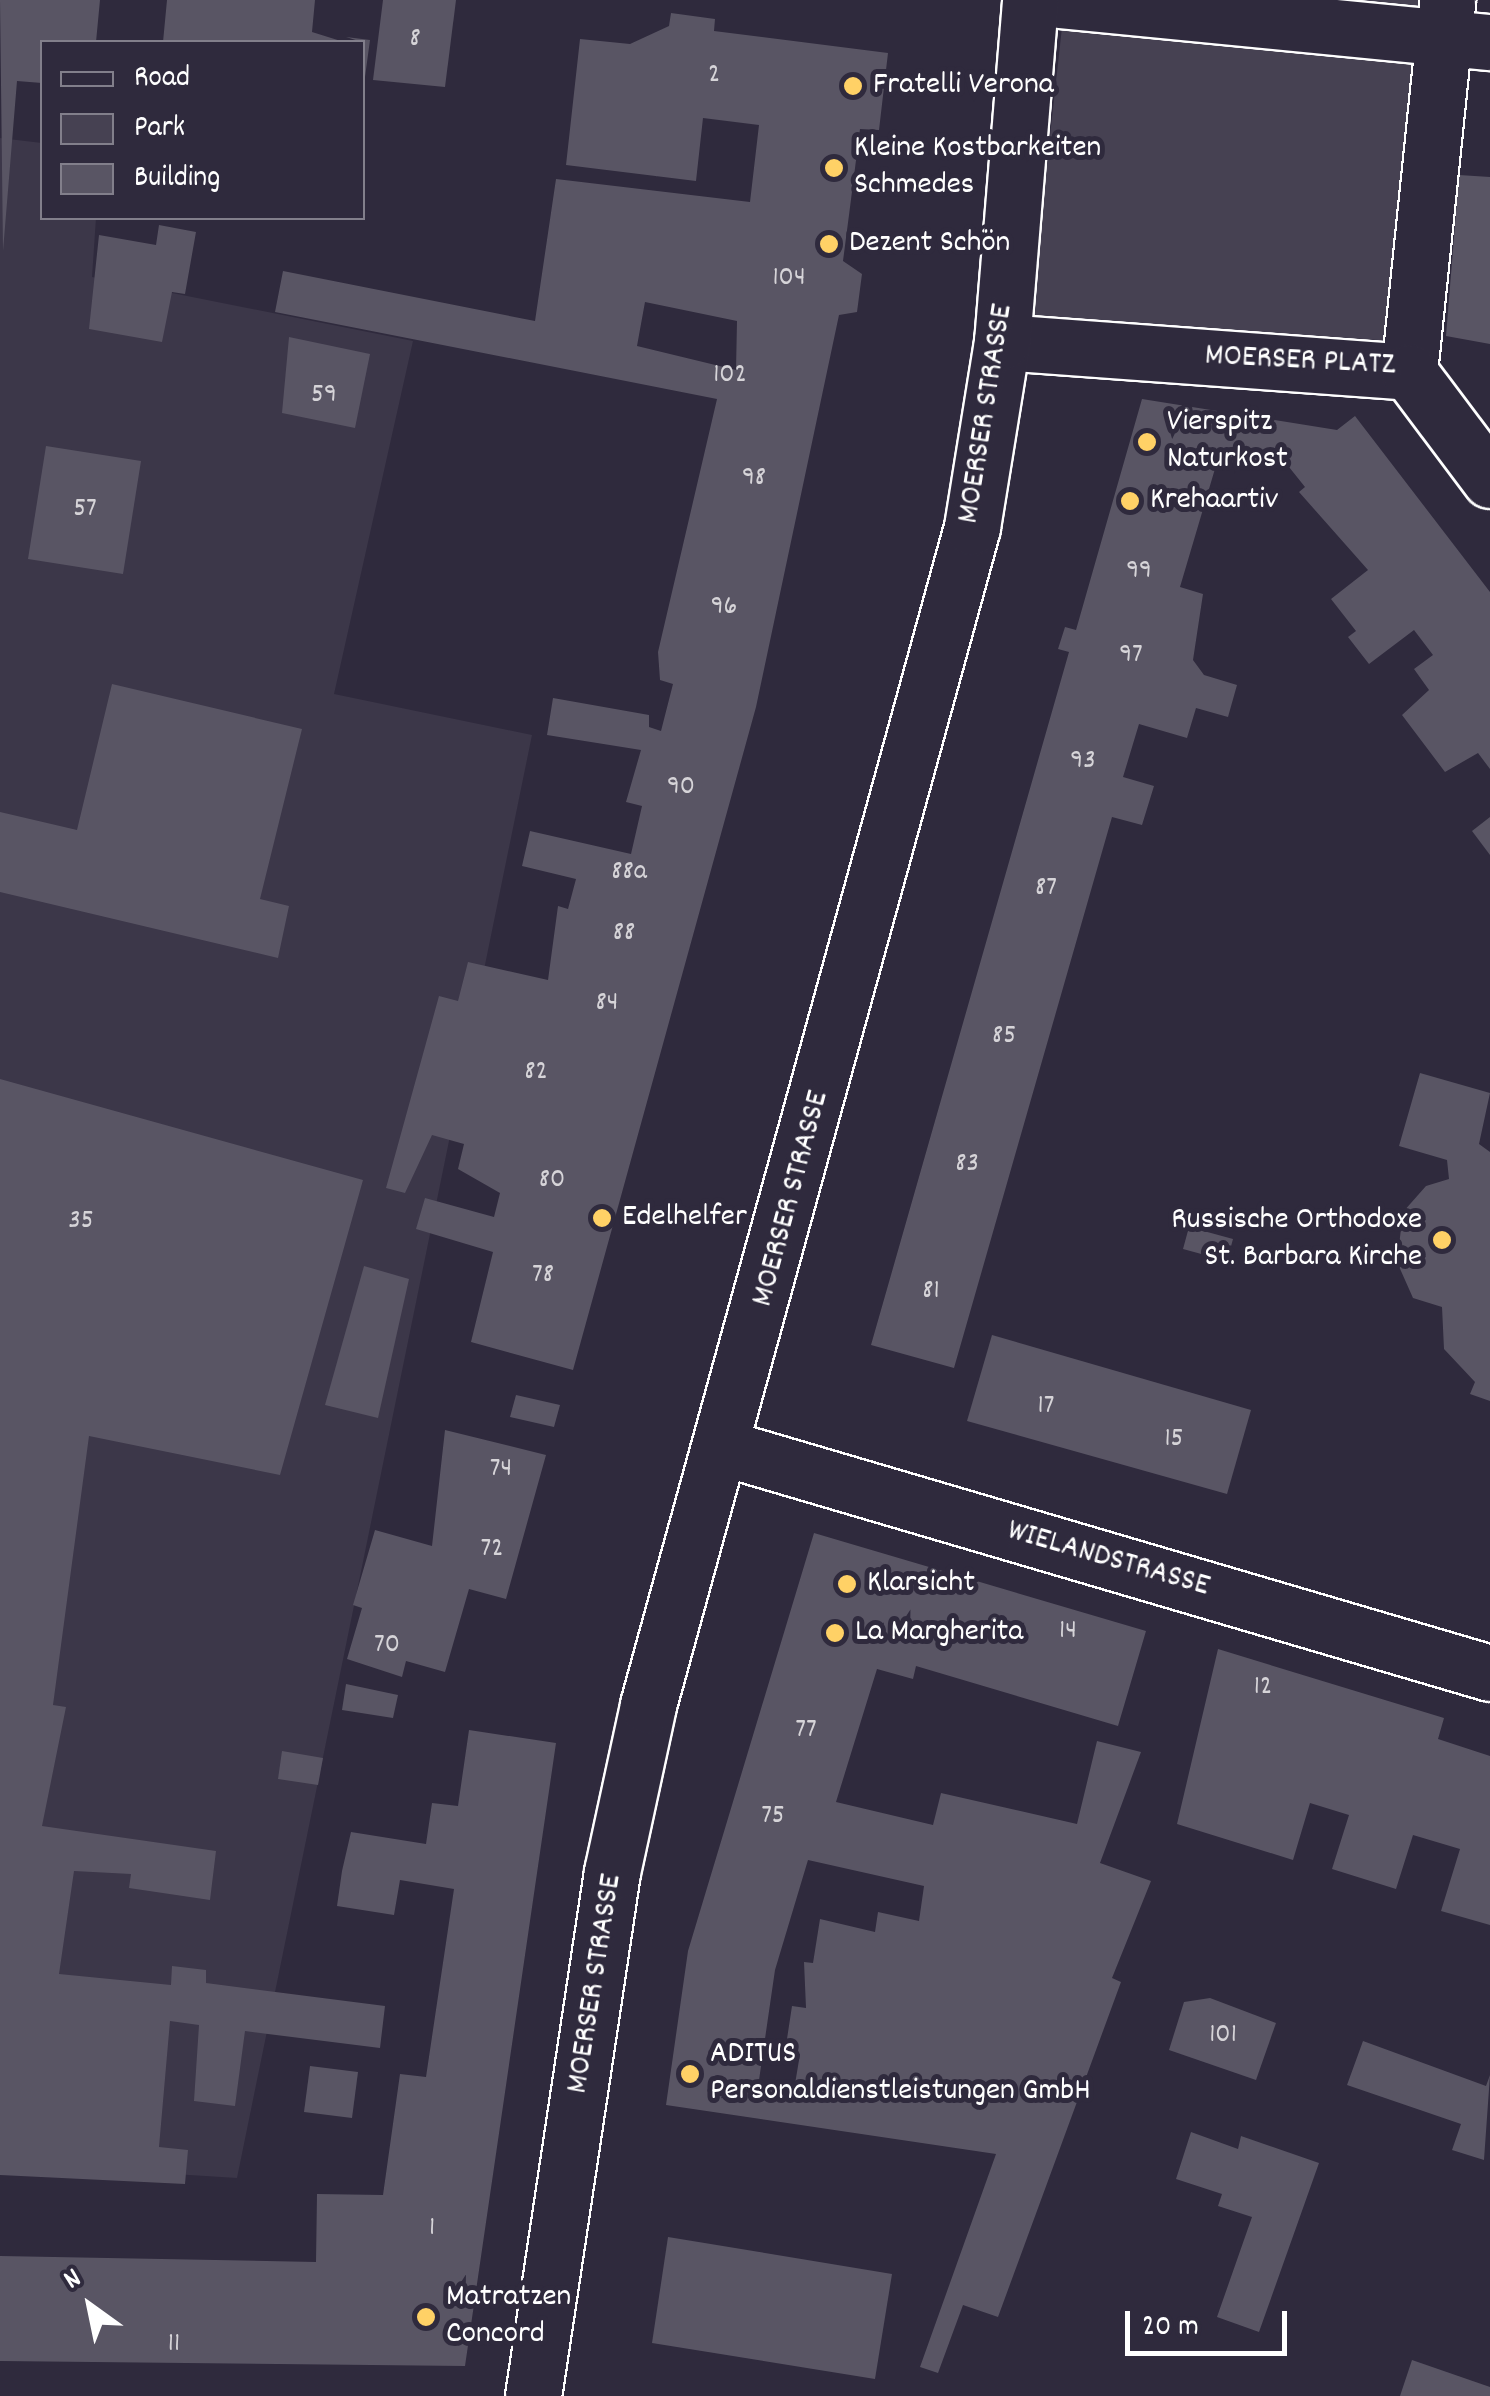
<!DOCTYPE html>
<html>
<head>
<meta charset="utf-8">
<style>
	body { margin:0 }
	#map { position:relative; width:1490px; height:2396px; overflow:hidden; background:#2f2a3d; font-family:Dekko,sans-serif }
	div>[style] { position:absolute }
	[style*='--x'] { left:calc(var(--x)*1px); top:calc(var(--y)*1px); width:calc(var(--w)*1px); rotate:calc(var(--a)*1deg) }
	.built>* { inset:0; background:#3c3749 }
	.green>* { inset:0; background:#464152 }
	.building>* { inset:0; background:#595564 }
	.roads { filter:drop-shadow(2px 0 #fff) drop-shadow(-2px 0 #fff) drop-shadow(0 2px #fff) drop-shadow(0 -2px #fff) }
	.street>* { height:55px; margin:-27.5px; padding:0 27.5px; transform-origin:27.5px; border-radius:27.5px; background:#2f2a3d }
	.secondary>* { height:55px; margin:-27.5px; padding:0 27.5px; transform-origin:27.5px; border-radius:27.5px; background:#2f2a3d }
	.dots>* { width:28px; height:28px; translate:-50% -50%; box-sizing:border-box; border:5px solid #2f2a3d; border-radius:50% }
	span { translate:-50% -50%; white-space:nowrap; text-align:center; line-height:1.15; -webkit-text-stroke:10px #2f2a3d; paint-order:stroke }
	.number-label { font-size:28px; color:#d6d4d8 }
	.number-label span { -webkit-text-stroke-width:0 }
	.poi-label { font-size:32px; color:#fff }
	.left { translate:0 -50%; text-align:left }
	.right { translate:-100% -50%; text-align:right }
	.street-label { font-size:32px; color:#fff }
	.legend { position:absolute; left:40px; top:40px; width:325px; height:180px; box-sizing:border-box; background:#2f2a3d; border:2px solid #827f8b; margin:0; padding:12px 18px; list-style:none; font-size:30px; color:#fff }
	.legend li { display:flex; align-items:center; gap:20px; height:50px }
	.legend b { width:50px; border:2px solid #827f8b }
	.north { position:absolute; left:40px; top:2256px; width:100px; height:100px; -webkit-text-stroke:8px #2f2a3d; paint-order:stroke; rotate:327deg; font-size:28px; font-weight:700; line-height:40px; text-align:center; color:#fff }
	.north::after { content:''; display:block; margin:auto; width:35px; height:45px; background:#fff; clip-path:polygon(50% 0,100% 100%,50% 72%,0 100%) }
	.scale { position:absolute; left:1125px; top:2311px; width:162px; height:45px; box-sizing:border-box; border:5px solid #fff; border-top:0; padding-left:12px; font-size:30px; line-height:35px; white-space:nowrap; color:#fff; -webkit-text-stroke:8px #2f2a3d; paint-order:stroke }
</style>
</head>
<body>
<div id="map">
	<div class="built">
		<div style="clip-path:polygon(0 138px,42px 143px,42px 218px,96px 218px,92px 277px,413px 341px,334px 694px,532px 735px,237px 2178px,0 2163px)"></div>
	</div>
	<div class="green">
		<div style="clip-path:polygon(1065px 0,1421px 0,1393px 341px,1030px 317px)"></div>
	</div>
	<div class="building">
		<div style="clip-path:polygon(0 0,100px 0,96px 42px,42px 42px,42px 83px,17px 81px,3px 251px)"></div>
		<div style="clip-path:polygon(167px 0,315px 0,312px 32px,344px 42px,163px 42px)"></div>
		<div style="clip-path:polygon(383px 0,456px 0,445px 87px,373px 80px)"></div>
		<div style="clip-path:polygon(evenodd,671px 13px,715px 19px,714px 31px,888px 53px,879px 130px,860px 129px,849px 215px,843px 261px,862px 274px,857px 312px,839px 315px,756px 707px,573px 1370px,471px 1342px,493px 1252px,416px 1229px,425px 1198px,494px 1217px,500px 1193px,458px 1169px,464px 1144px,432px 1135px,405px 1193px,386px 1188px,439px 996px,458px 1001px,468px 962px,548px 980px,558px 906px,568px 909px,576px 879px,522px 866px,530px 831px,631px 854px,642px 806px,626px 802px,641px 750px,547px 735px,553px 698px,649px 715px,649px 727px,661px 731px,673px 684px,660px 680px,658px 652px,717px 399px,275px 312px,283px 271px,535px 321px,556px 179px,750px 202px,759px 125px,703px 118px,696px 181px,566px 165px,580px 39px,630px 44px,669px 26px,671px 13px,645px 302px,737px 321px,736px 370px,637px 346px,645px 302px)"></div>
		<div style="clip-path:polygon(346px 37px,370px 40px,365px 77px,362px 42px)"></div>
		<div style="clip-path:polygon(1459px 175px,1490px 177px,1490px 344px,1446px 336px)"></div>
		<div style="clip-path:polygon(159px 225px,196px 232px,185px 294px,172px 292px,162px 342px,89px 329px,99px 235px,156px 245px)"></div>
		<div style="clip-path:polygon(289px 337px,370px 354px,355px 428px,282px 413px)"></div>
		<div style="clip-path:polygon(1142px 399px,1337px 430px,1355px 416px,1490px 592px,1490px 769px,1478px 753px,1445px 772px,1402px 715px,1429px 690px,1414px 669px,1433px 655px,1414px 630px,1369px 664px,1348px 637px,1356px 631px,1331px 599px,1368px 570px,1299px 492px,1305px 487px,1289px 467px,1217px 462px,1180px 587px,1203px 594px,1193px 660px,1204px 675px,1237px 685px,1228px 717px,1196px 708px,1187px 738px,1139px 724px,1123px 777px,1154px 786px,1142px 825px,1112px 817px,954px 1368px,871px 1345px,1069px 652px,1058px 649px,1065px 627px,1076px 630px)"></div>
		<div style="clip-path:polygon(46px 446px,141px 461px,123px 574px,28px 559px)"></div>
		<div style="clip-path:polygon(112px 684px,302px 729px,260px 899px,289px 906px,278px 958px,0 892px,0 812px,77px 830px)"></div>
		<div style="clip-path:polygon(1490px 817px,1490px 855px,1472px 831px)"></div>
		<div style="clip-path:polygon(1420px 1073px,1490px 1093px,1479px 1144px,1490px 1152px,1490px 1401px,1470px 1394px,1475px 1382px,1444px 1349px,1442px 1307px,1413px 1298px,1397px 1262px,1403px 1212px,1426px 1186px,1449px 1179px,1447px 1160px,1399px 1146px)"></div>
		<div style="clip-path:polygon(0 1079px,363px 1180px,280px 1475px,89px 1436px,53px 1705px,66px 1707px,42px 1826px,216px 1851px,210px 1900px,129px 1888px,131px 1874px,74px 1871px,59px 1974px,171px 1985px,172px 1966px,206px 1970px,206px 1983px,385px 2006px,380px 2048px,245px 2031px,235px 2106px,194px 2101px,199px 2025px,170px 2021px,159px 2147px,188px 2150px,185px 2184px,0 2175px)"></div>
		<div style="clip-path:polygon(1189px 1227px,1233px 1239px,1227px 1261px,1183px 1249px)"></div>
		<div style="clip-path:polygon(364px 1266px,409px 1279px,378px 1418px,325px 1405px)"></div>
		<div style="clip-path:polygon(992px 1335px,1251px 1410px,1227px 1494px,967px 1421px)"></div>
		<div style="clip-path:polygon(516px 1395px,560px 1405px,554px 1427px,510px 1417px)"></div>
		<div style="clip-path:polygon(445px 1430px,546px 1455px,506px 1599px,469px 1589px,445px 1672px,406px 1661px,402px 1677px,347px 1659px,362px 1608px,353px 1605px,375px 1530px,432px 1546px)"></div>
		<div style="clip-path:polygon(evenodd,814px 1533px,1146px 1631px,1118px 1726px,916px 1666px,913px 1679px,877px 1669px,836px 1802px,933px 1825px,941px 1793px,1077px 1824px,1097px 1741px,1141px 1752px,1100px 1863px,1151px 1881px,1112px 1978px,1121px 1982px,998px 2317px,963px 2305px,938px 2373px,920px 2367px,996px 2154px,666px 2105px,688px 1951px,814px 1533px,808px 1860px,924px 1886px,919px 1921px,878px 1912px,875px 1932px,820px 1919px,813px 1963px,804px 1962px,806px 2008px,792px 2006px,785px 2052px,800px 2054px,795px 2084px,758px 2087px,775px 1970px,808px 1860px)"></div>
		<div style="clip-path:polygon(1218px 1649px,1444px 1718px,1438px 1739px,1490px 1756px,1490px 1925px,1441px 1911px,1460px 1849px,1413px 1835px,1396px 1889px,1332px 1869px,1349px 1815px,1310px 1803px,1293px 1860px,1177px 1824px)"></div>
		<div style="clip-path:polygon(346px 1684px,398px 1695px,393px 1718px,342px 1710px)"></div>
		<div style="clip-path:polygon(469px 1730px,556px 1743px,465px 2366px,0 2361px,0 2256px,316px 2262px,317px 2194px,383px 2195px,400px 2074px,426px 2077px,454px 1889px,400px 1880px,394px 1915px,337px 1906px,342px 1871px,351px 1832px,426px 1844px,432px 1803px,458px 1806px)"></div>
		<div style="clip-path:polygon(282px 1751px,323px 1758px,318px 1785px,278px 1779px)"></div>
		<div style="clip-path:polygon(1210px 1998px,1276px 2023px,1256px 2080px,1169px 2050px,1184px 2002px)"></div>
		<div style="clip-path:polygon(1363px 2041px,1486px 2086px,1490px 2075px,1484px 2160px,1452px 2150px,1461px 2124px,1347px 2085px)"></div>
		<div style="clip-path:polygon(310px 2066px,358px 2072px,352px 2118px,304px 2112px)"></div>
		<div style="clip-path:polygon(1191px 2132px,1238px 2149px,1241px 2136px,1319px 2163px,1259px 2332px,1217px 2317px,1252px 2217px,1218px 2206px,1222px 2194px,1176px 2179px)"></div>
		<div style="clip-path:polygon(668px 2237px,892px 2274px,875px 2379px,652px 2343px)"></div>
		<div style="clip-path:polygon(1412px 2360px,1490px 2387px,1490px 2396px,1400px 2396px)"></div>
	</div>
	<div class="roads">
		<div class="street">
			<div style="--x:1060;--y:0;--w:432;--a:5.6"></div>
			<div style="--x:1002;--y:342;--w:408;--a:4.2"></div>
			<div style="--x:1409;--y:372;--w:372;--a:-84.1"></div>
			<div style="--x:1409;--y:372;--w:135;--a:53.1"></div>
			<div style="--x:725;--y:1448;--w:797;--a:16.39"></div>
		</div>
		<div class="secondary">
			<div style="--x:533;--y:2396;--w:530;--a:-81.43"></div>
			<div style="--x:612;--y:1872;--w:171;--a:-77.8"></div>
			<div style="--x:648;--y:1705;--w:1222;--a:-74.62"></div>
			<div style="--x:972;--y:527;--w:187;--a:-80.8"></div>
			<div style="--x:1002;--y:342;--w:343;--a:-85.3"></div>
		</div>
	</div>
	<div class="dots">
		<div style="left:853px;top:86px;background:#ffd166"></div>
		<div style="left:834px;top:168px;background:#ffd166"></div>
		<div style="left:829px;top:244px;background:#ffd166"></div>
		<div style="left:1147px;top:442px;background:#ffd166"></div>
		<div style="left:1130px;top:501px;background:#ffd166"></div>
		<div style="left:602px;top:1218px;background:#ffd166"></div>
		<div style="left:1442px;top:1240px;background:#ffd166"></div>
		<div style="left:847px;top:1584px;background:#ffd166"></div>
		<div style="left:835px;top:1633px;background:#ffd166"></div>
		<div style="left:690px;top:2074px;background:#ffd166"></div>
		<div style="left:426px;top:2317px;background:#ffd166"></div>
	</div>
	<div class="number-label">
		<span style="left:415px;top:40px">8</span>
		<span style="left:714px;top:76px">2</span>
		<span style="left:789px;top:279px">104</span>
		<span style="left:730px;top:376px">102</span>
		<span style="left:324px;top:396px">59</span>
		<span style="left:754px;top:479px">98</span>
		<span style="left:85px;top:510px">57</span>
		<span style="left:1139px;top:572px">99</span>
		<span style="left:724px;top:608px">96</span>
		<span style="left:1131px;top:656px">97</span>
		<span style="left:1083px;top:762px">93</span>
		<span style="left:681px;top:788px">90</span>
		<span style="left:629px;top:873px">88a</span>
		<span style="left:1046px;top:889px">87</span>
		<span style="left:624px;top:934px">88</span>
		<span style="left:607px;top:1004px">84</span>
		<span style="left:1004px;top:1037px">85</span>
		<span style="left:536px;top:1073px">82</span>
		<span style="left:967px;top:1165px">83</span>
		<span style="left:552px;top:1181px">80</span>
		<span style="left:81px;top:1222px">35</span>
		<span style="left:543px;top:1276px">78</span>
		<span style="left:931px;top:1292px">81</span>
		<span style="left:1046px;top:1407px">17</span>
		<span style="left:1174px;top:1440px">15</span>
		<span style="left:501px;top:1470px">74</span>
		<span style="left:492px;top:1550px">72</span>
		<span style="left:1068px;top:1632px">14</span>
		<span style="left:387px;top:1646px">70</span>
		<span style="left:1263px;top:1688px">12</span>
		<span style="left:806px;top:1731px">77</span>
		<span style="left:773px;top:1817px">75</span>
		<span style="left:1223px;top:2036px">101</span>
		<span style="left:432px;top:2229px">1</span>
		<span style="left:174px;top:2345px">11</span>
	</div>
	<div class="poi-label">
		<span class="left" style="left:873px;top:86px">Fratelli Verona</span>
		<span class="left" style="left:854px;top:168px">Kleine Kostbarkeiten<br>Schmedes</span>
		<span class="left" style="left:849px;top:244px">Dezent Schön</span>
		<span class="left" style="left:1167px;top:442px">Vierspitz<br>Naturkost</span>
		<span class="left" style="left:1150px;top:501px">Krehaartiv</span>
		<span class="left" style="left:622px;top:1218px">Edelhelfer</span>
		<span class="right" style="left:1422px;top:1240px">Russische Orthodoxe<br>St. Barbara Kirche</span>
		<span class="left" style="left:867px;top:1584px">Klarsicht</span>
		<span class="left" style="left:855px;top:1633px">La Margherita</span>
		<span class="left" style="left:710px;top:2074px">ADITUS<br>Personaldienstleistungen GmbH</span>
		<span class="left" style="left:446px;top:2317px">Matratzen<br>Concord</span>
	</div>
	<div class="street-label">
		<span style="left:1300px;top:362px;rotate:3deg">MOERSER PLATZ</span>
		<span style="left:987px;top:414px;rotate:-81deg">MOERSER STRASSE</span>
		<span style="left:792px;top:1199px;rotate:-75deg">MOERSER STRASSE</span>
		<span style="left:1108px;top:1560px;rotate:16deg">WIELANDSTRASSE</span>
		<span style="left:596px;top:1984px;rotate:-81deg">MOERSER STRASSE</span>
	</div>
	<ul class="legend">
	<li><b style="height:12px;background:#2f2a3d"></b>Road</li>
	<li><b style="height:28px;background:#464152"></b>Park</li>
	<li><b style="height:28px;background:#595564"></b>Building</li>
	</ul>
	<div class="north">N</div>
	<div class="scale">20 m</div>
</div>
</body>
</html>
